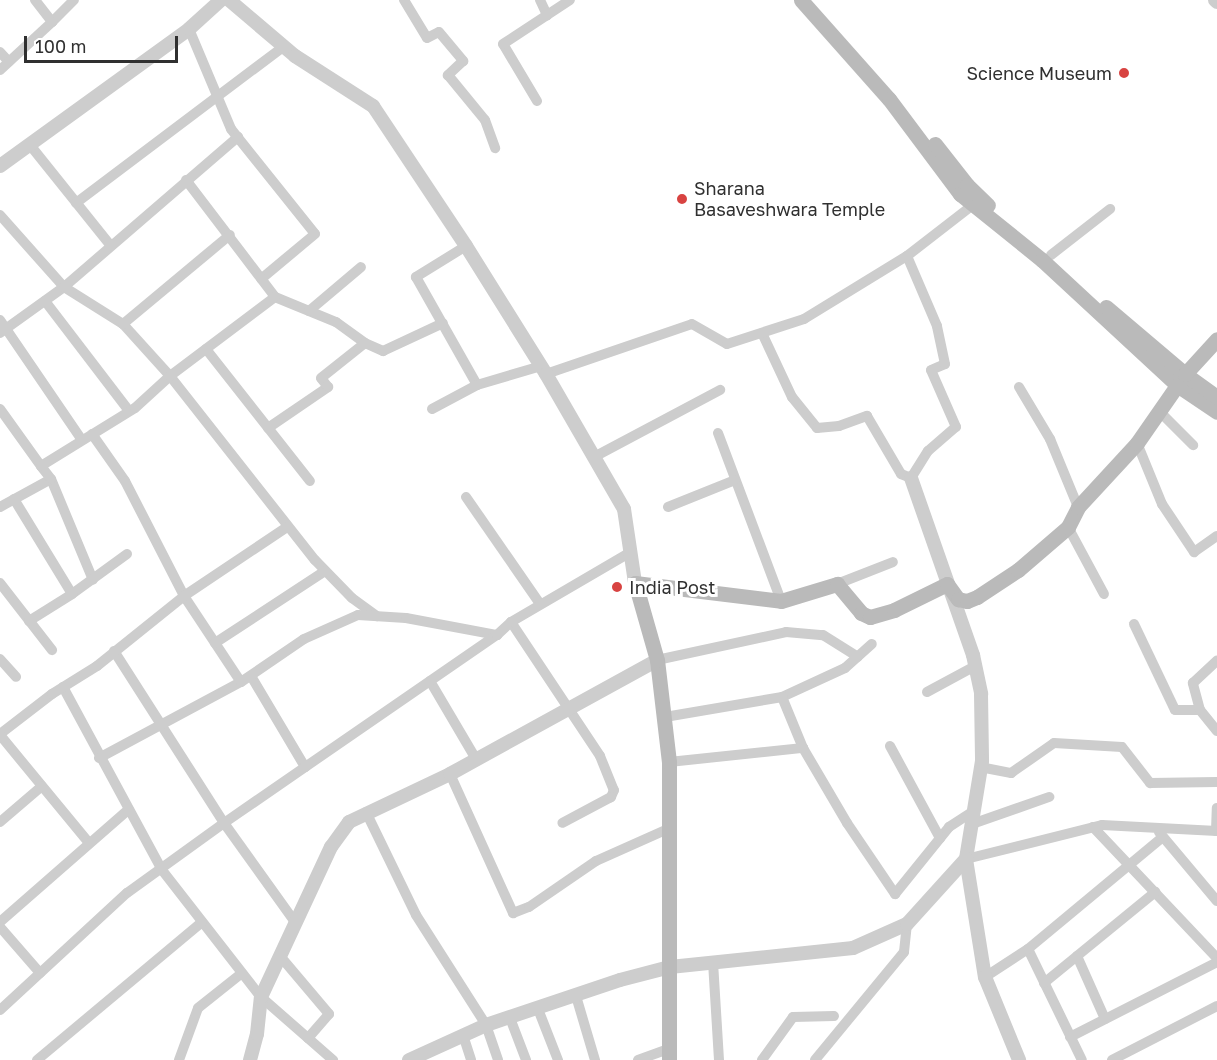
<!DOCTYPE html>
<html>
<head>
<meta charset="utf-8">
<style>
	body { margin:0 }
	#map { position:relative; width:1217px; height:1060px; overflow:hidden; background:#fff; font-family:"Golos Text",sans-serif }
	div>[style] { position:absolute }
	[style*='--x'] { left:calc(var(--x)*1px); top:calc(var(--y)*1px); width:calc(var(--w)*1px); rotate:calc(var(--a)*1deg) }
	.minor>* { height:10px; margin:-5px; padding:0 5px; transform-origin:5px; border-radius:5px; background:#cdcdcd }
	.tertiary>* { height:14px; margin:-7px; padding:0 7px; transform-origin:7px; border-radius:7px; background:#cdcdcd }
	.secondary>* { height:15px; margin:-7.5px; padding:0 7.5px; transform-origin:7.5px; border-radius:7.5px; background:#bababa }
	.dots>* { width:16px; height:16px; translate:-50% -50%; box-sizing:border-box; border:3px solid #fff; border-radius:50% }
	span { translate:-50% -50%; white-space:nowrap; text-align:center; line-height:1.15; -webkit-text-stroke:6px #fff; paint-order:stroke }
	.poi-label { font-size:18px; color:#303030 }
	.right { translate:-100% -50%; text-align:right }
	.left { translate:0 -50%; text-align:left }
	.scale { position:absolute; left:24px; top:36px; width:154px; height:27px; box-sizing:border-box; border:3px solid #303030; border-top:0; padding-left:8px; font-size:18px; line-height:21px; white-space:nowrap; color:#303030; -webkit-text-stroke:4px #fff; paint-order:stroke }
</style>
</head>
<body>
<div id="map">
	<div class="minor">
		<div style="--x:35;--y:0;--w:28;--a:52"></div>
		<div style="--x:52;--y:22;--w:31;--a:-45"></div>
		<div style="--x:404;--y:0;--w:44;--a:58.8"></div>
		<div style="--x:427;--y:38;--w:13;--a:-27"></div>
		<div style="--x:439;--y:32;--w:38;--a:50"></div>
		<div style="--x:463;--y:61;--w:21;--a:137"></div>
		<div style="--x:448;--y:75;--w:58;--a:50.6"></div>
		<div style="--x:485;--y:120;--w:30;--a:70"></div>
		<div style="--x:540;--y:0;--w:17;--a:65"></div>
		<div style="--x:189;--y:29;--w:108;--a:67.2"></div>
		<div style="--x:231;--y:129;--w:134;--a:51.3"></div>
		<div style="--x:315;--y:234;--w:70;--a:140.2"></div>
		<div style="--x:0;--y:52;--w:13;--a:48"></div>
		<div style="--x:0;--y:70;--w:71;--a:-42.7"></div>
		<div style="--x:537;--y:101;--w:66;--a:-120.8"></div>
		<div style="--x:503;--y:44;--w:80;--a:-33.3"></div>
		<div style="--x:30;--y:145;--w:129;--a:51.3"></div>
		<div style="--x:186;--y:180;--w:147;--a:52.7"></div>
		<div style="--x:275;--y:297;--w:66;--a:22.3"></div>
		<div style="--x:336;--y:322;--w:36;--a:36"></div>
		<div style="--x:365;--y:343;--w:20;--a:24"></div>
		<div style="--x:383;--y:351;--w:66;--a:-25"></div>
		<div style="--x:76;--y:203;--w:261;--a:-37"></div>
		<div style="--x:0;--y:215;--w:96;--a:48.4"></div>
		<div style="--x:64;--y:287;--w:70;--a:32.1"></div>
		<div style="--x:123;--y:324;--w:70;--a:47.9"></div>
		<div style="--x:170;--y:376;--w:234;--a:51.8"></div>
		<div style="--x:315;--y:560;--w:53;--a:45.8"></div>
		<div style="--x:352;--y:598;--w:31;--a:36"></div>
		<div style="--x:466;--y:246;--w:59;--a:148.2"></div>
		<div style="--x:416;--y:277;--w:124;--a:60.5"></div>
		<div style="--x:477;--y:385;--w:67;--a:-16.5"></div>
		<div style="--x:1051;--y:255;--w:75;--a:-37.9"></div>
		<div style="--x:45;--y:301;--w:138;--a:52.6"></div>
		<div style="--x:309;--y:311;--w:68;--a:-40.2"></div>
		<div style="--x:0;--y:320;--w:145;--a:55.7"></div>
		<div style="--x:123;--y:324;--w:139;--a:-39.8"></div>
		<div style="--x:0;--y:333;--w:79;--a:-35.7"></div>
		<div style="--x:64;--y:287;--w:230;--a:-40.8"></div>
		<div style="--x:762;--y:333;--w:71;--a:64.9"></div>
		<div style="--x:792;--y:397;--w:40;--a:51"></div>
		<div style="--x:817;--y:428;--w:22;--a:-5"></div>
		<div style="--x:839;--y:426;--w:30;--a:-20"></div>
		<div style="--x:867;--y:416;--w:67;--a:59.6"></div>
		<div style="--x:901;--y:474;--w:11;--a:22"></div>
		<div style="--x:911;--y:478;--w:32;--a:-58"></div>
		<div style="--x:928;--y:451;--w:37;--a:-41"></div>
		<div style="--x:956;--y:427;--w:62;--a:-113.7"></div>
		<div style="--x:931;--y:370;--w:15;--a:-23"></div>
		<div style="--x:945;--y:364;--w:39;--a:-102"></div>
		<div style="--x:937;--y:326;--w:76;--a:-113.2"></div>
		<div style="--x:206;--y:349;--w:168;--a:51.8"></div>
		<div style="--x:546;--y:374;--w:154;--a:-18.9"></div>
		<div style="--x:692;--y:324;--w:40;--a:29.7"></div>
		<div style="--x:727;--y:344;--w:81;--a:-18"></div>
		<div style="--x:804;--y:319;--w:121;--a:-31.5"></div>
		<div style="--x:907;--y:256;--w:90;--a:-37.8"></div>
		<div style="--x:1019;--y:387;--w:61;--a:59.2"></div>
		<div style="--x:1050;--y:439;--w:74;--a:67.6"></div>
		<div style="--x:0;--y:409;--w:70;--a:54.3"></div>
		<div style="--x:432;--y:409;--w:51;--a:-28.1"></div>
		<div style="--x:1160;--y:412;--w:47;--a:45"></div>
		<div style="--x:268;--y:428;--w:73;--a:-34.3"></div>
		<div style="--x:328;--y:387;--w:11;--a:-128"></div>
		<div style="--x:321;--y:378;--w:56;--a:-38.5"></div>
		<div style="--x:718;--y:433;--w:179;--a:69.4"></div>
		<div style="--x:92;--y:434;--w:57;--a:54.9"></div>
		<div style="--x:125;--y:481;--w:129;--a:62.8"></div>
		<div style="--x:184;--y:596;--w:103;--a:56.5"></div>
		<div style="--x:1137;--y:443;--w:66;--a:67.7"></div>
		<div style="--x:1162;--y:504;--w:58;--a:56.3"></div>
		<div style="--x:1194;--y:552;--w:28;--a:-35"></div>
		<div style="--x:594;--y:457;--w:143;--a:-28"></div>
		<div style="--x:51;--y:479;--w:109;--a:67.4"></div>
		<div style="--x:466;--y:497;--w:130;--a:55.3"></div>
		<div style="--x:14;--y:499;--w:111;--a:58.6"></div>
		<div style="--x:72;--y:594;--w:68;--a:-36"></div>
		<div style="--x:0;--y:507;--w:58;--a:-28.8"></div>
		<div style="--x:51;--y:479;--w:16;--a:-128"></div>
		<div style="--x:41;--y:466;--w:110;--a:-31.7"></div>
		<div style="--x:135;--y:408;--w:47;--a:-42.4"></div>
		<div style="--x:170;--y:376;--w:131;--a:-37"></div>
		<div style="--x:668;--y:507;--w:72;--a:-21.9"></div>
		<div style="--x:1068;--y:527;--w:76;--a:61.8"></div>
		<div style="--x:0;--y:583;--w:85;--a:52.2"></div>
		<div style="--x:837;--y:584;--w:60;--a:-21.4"></div>
		<div style="--x:29;--y:621;--w:51;--a:-32.1"></div>
		<div style="--x:511;--y:622;--w:161;--a:56.4"></div>
		<div style="--x:600;--y:756;--w:37;--a:68"></div>
		<div style="--x:614;--y:790;--w:8;--a:113"></div>
		<div style="--x:611;--y:797;--w:55;--a:152"></div>
		<div style="--x:1134;--y:624;--w:95;--a:64.5"></div>
		<div style="--x:1175;--y:710;--w:25;--a:0"></div>
		<div style="--x:1200;--y:710;--w:27;--a:51"></div>
		<div style="--x:215;--y:643;--w:131;--a:-33.2"></div>
		<div style="--x:114;--y:651;--w:204;--a:57.4"></div>
		<div style="--x:224;--y:823;--w:122;--a:54.4"></div>
		<div style="--x:0;--y:659;--w:24;--a:48"></div>
		<div style="--x:657;--y:660;--w:132;--a:-12.2"></div>
		<div style="--x:786;--y:632;--w:37;--a:5"></div>
		<div style="--x:823;--y:635;--w:41;--a:32.2"></div>
		<div style="--x:251;--y:676;--w:106;--a:59.3"></div>
		<div style="--x:430;--y:681;--w:91;--a:59.5"></div>
		<div style="--x:63;--y:687;--w:208;--a:61.6"></div>
		<div style="--x:162;--y:870;--w:161;--a:52.1"></div>
		<div style="--x:261;--y:997;--w:96;--a:41.2"></div>
		<div style="--x:927;--y:692;--w:55;--a:-28.4"></div>
		<div style="--x:782;--y:697;--w:69;--a:-24.7"></div>
		<div style="--x:845;--y:668;--w:36;--a:-42"></div>
		<div style="--x:1200;--y:710;--w:28;--a:-105"></div>
		<div style="--x:1193;--y:683;--w:33;--a:-43"></div>
		<div style="--x:665;--y:717;--w:119;--a:-9.7"></div>
		<div style="--x:782;--y:697;--w:55;--a:67.6"></div>
		<div style="--x:803;--y:748;--w:87;--a:59.6"></div>
		<div style="--x:847;--y:823;--w:86;--a:55.9"></div>
		<div style="--x:895;--y:894;--w:86;--a:-51.1"></div>
		<div style="--x:949;--y:827;--w:30;--a:-33"></div>
		<div style="--x:0;--y:734;--w:66;--a:-37.6"></div>
		<div style="--x:52;--y:694;--w:53;--a:-31.9"></div>
		<div style="--x:97;--y:666;--w:112;--a:-38.8"></div>
		<div style="--x:184;--y:596;--w:124;--a:-33.8"></div>
		<div style="--x:0;--y:735;--w:140;--a:50.5"></div>
		<div style="--x:890;--y:746;--w:105;--a:61.5"></div>
		<div style="--x:99;--y:758;--w:161;--a:-28.2"></div>
		<div style="--x:241;--y:682;--w:76;--a:-34.3"></div>
		<div style="--x:304;--y:639;--w:59;--a:-24"></div>
		<div style="--x:358;--y:615;--w:48;--a:3.6"></div>
		<div style="--x:406;--y:618;--w:93;--a:10.6"></div>
		<div style="--x:669;--y:762;--w:135;--a:-6"></div>
		<div style="--x:980;--y:767;--w:32;--a:11"></div>
		<div style="--x:1011;--y:773;--w:52;--a:-34.9"></div>
		<div style="--x:1054;--y:743;--w:68;--a:3.4"></div>
		<div style="--x:1122;--y:747;--w:46;--a:52.1"></div>
		<div style="--x:1150;--y:783;--w:67;--a:-0.9"></div>
		<div style="--x:450;--y:774;--w:153;--a:65.6"></div>
		<div style="--x:513;--y:913;--w:17;--a:-21"></div>
		<div style="--x:529;--y:907;--w:81;--a:-34.5"></div>
		<div style="--x:596;--y:861;--w:81;--a:-24"></div>
		<div style="--x:366;--y:812;--w:114;--a:64.1"></div>
		<div style="--x:416;--y:915;--w:130;--a:57.5"></div>
		<div style="--x:486;--y:1025;--w:37;--a:71"></div>
		<div style="--x:0;--y:822;--w:55;--a:-40.6"></div>
		<div style="--x:972;--y:824;--w:82;--a:-19.3"></div>
		<div style="--x:1093;--y:827;--w:180;--a:46.6"></div>
		<div style="--x:1216;--y:831;--w:23;--a:-88"></div>
		<div style="--x:1159;--y:832;--w:90;--a:50"></div>
		<div style="--x:966;--y:859;--w:140;--a:-14"></div>
		<div style="--x:1102;--y:825;--w:115;--a:3"></div>
		<div style="--x:0;--y:922;--w:171;--a:-41.2"></div>
		<div style="--x:0;--y:927;--w:61;--a:49"></div>
		<div style="--x:1028;--y:949;--w:123;--a:64.1"></div>
		<div style="--x:280;--y:956;--w:76;--a:49.8"></div>
		<div style="--x:329;--y:1014;--w:32;--a:131"></div>
		<div style="--x:1077;--y:956;--w:69;--a:66"></div>
		<div style="--x:713;--y:962;--w:98;--a:86.5"></div>
		<div style="--x:985;--y:977;--w:51;--a:-33.1"></div>
		<div style="--x:1028;--y:949;--w:175;--a:-39.7"></div>
		<div style="--x:1044;--y:983;--w:144;--a:-39.3"></div>
		<div style="--x:576;--y:996;--w:67;--a:73.5"></div>
		<div style="--x:538;--y:1009;--w:55;--a:68.6"></div>
		<div style="--x:0;--y:1010;--w:173;--a:-42.7"></div>
		<div style="--x:127;--y:893;--w:120;--a:-35.8"></div>
		<div style="--x:224;--y:823;--w:331;--a:-34.6"></div>
		<div style="--x:497;--y:635;--w:19;--a:-43"></div>
		<div style="--x:511;--y:622;--w:137;--a:-30.3"></div>
		<div style="--x:510;--y:1018;--w:45;--a:69.1"></div>
		<div style="--x:463;--y:1035;--w:26;--a:72"></div>
		<div style="--x:1070;--y:1037;--w:165;--a:-27"></div>
		<div style="--x:37;--y:1060;--w:215;--a:-39.9"></div>
		<div style="--x:179;--y:1060;--w:55;--a:-69.9"></div>
		<div style="--x:198;--y:1008;--w:56;--a:-38.5"></div>
		<div style="--x:638;--y:1060;--w:33;--a:-20"></div>
		<div style="--x:762;--y:1060;--w:53;--a:-54.2"></div>
		<div style="--x:793;--y:1017;--w:41;--a:-1.4"></div>
		<div style="--x:815;--y:1060;--w:140;--a:-50.5"></div>
		<div style="--x:904;--y:952;--w:28;--a:-84"></div>
		<div style="--x:1112;--y:1060;--w:118;--a:-27.2"></div>
	</div>
	<div class="tertiary">
		<div style="--x:229;--y:0;--w:87;--a:40.3"></div>
		<div style="--x:295;--y:56;--w:93;--a:32.7"></div>
		<div style="--x:373;--y:106;--w:168;--a:56.4"></div>
		<div style="--x:466;--y:246;--w:151;--a:58"></div>
		<div style="--x:546;--y:374;--w:156;--a:60"></div>
		<div style="--x:624;--y:509;--w:75;--a:81.5"></div>
		<div style="--x:1215;--y:0;--w:3;--a:45"></div>
		<div style="--x:0;--y:166;--w:233;--a:-35.9"></div>
		<div style="--x:189;--y:29;--w:43;--a:-42.2"></div>
		<div style="--x:911;--y:478;--w:188;--a:70.7"></div>
		<div style="--x:973;--y:655;--w:40;--a:78"></div>
		<div style="--x:981;--y:694;--w:67;--a:89.1"></div>
		<div style="--x:982;--y:761;--w:99;--a:99.3"></div>
		<div style="--x:966;--y:859;--w:120;--a:80.9"></div>
		<div style="--x:985;--y:977;--w:90;--a:67.7"></div>
		<div style="--x:250;--y:1060;--w:27;--a:-75"></div>
		<div style="--x:257;--y:1034;--w:37;--a:-84"></div>
		<div style="--x:261;--y:997;--w:166;--a:-65"></div>
		<div style="--x:331;--y:847;--w:31;--a:-54"></div>
		<div style="--x:349;--y:822;--w:112;--a:-25.4"></div>
		<div style="--x:450;--y:774;--w:236;--a:-28.8"></div>
		<div style="--x:409;--y:1060;--w:85;--a:-24.4"></div>
		<div style="--x:486;--y:1025;--w:141;--a:-18.6"></div>
		<div style="--x:620;--y:980;--w:52;--a:-14.6"></div>
		<div style="--x:670;--y:967;--w:184;--a:-5.9"></div>
		<div style="--x:853;--y:948;--w:59;--a:-24"></div>
		<div style="--x:907;--y:924;--w:88;--a:-47.8"></div>
	</div>
	<div class="secondary">
		<div style="--x:801;--y:0;--w:132;--a:48.4"></div>
		<div style="--x:889;--y:99;--w:119;--a:53.2"></div>
		<div style="--x:960;--y:194;--w:105;--a:38.8"></div>
		<div style="--x:1042;--y:260;--w:184;--a:42.8"></div>
		<div style="--x:1177;--y:385;--w:48;--a:34"></div>
		<div style="--x:935;--y:144;--w:52;--a:52"></div>
		<div style="--x:967;--y:185;--w:29;--a:44"></div>
		<div style="--x:1106;--y:307;--w:104;--a:40.3"></div>
		<div style="--x:1185;--y:374;--w:39;--a:36"></div>
		<div style="--x:669;--y:1060;--w:298;--a:-90"></div>
		<div style="--x:669;--y:762;--w:103;--a:-96.7"></div>
		<div style="--x:657;--y:660;--w:80;--a:-105.9"></div>
		<div style="--x:635;--y:583;--w:147;--a:7"></div>
		<div style="--x:781;--y:601;--w:59;--a:-16.9"></div>
		<div style="--x:837;--y:584;--w:38;--a:50"></div>
		<div style="--x:861;--y:613;--w:10;--a:24"></div>
		<div style="--x:870;--y:617;--w:25;--a:-16"></div>
		<div style="--x:894;--y:610;--w:59;--a:-26.1"></div>
		<div style="--x:947;--y:584;--w:19;--a:54"></div>
		<div style="--x:958;--y:599;--w:9;--a:13"></div>
		<div style="--x:967;--y:601;--w:11;--a:-22"></div>
		<div style="--x:977;--y:597;--w:49;--a:-33.4"></div>
		<div style="--x:1018;--y:570;--w:66;--a:-40.7"></div>
		<div style="--x:1068;--y:527;--w:22;--a:-63"></div>
		<div style="--x:1078;--y:507;--w:87;--a:-47.3"></div>
		<div style="--x:1137;--y:443;--w:84;--a:-55.2"></div>
		<div style="--x:1185;--y:374;--w:47;--a:-47.6"></div>
	</div>
	<div class="dots">
		<div style="left:1124px;top:73px;background:#d84341"></div>
		<div style="left:682px;top:199px;background:#d84341"></div>
		<div style="left:617px;top:587px;background:#d84341"></div>
	</div>
	<div class="poi-label">
		<span class="right" style="left:1112px;top:73px">Science Museum</span>
		<span class="left" style="left:694px;top:199px">Sharana<br>Basaveshwara Temple</span>
		<span class="left" style="left:629px;top:587px">India Post</span>
	</div>
	<div class="scale">100 m</div>
</div>
</body>
</html>
